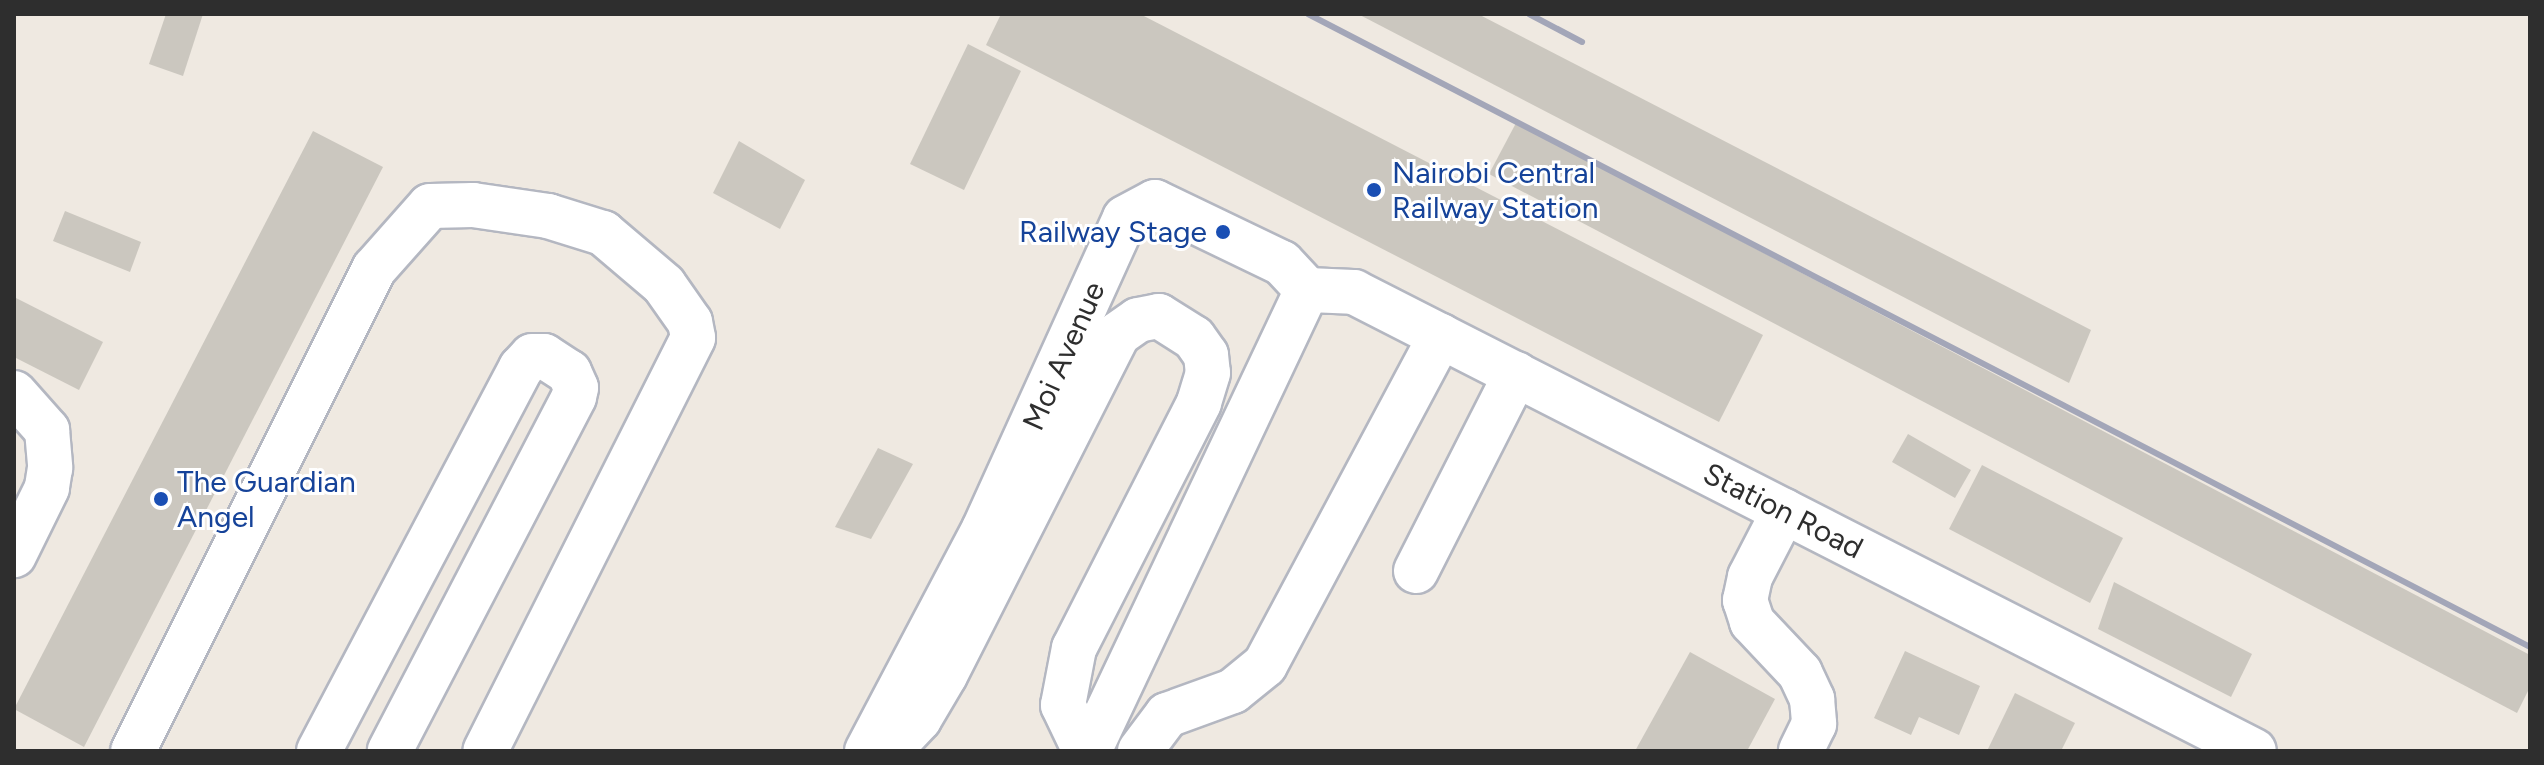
<!DOCTYPE html>
<html>
<head>
<meta charset="utf-8">
<style>
	body { margin:0 }
	#map { position:relative; width:2544px; height:765px; overflow:hidden; background:#efe9e1; font-family:Figtree,sans-serif }
	div>[style] { position:absolute }
	[style*='--x'] { left:calc(var(--x)*1px); top:calc(var(--y)*1px); width:calc(var(--w)*1px); rotate:calc(var(--a)*1deg) }
	.building>* { inset:0; background:#cbc7bf }
	.roads { filter:drop-shadow(2px 0 #b4b7c1) drop-shadow(-2px 0 #b4b7c1) drop-shadow(0 2px #b4b7c1) drop-shadow(0 -2px #b4b7c1) }
	.minor>* { height:44px; margin:-22px; padding:0 22px; transform-origin:22px; border-radius:22px; background:#fff }
	.rail>* { height:6px; margin:-3px; padding:0 3px; transform-origin:3px; border-radius:3px; background:#a3a6b8 }
	.dots>* { width:22px; height:22px; translate:-50% -50%; box-sizing:border-box; border:4px solid #fff; border-radius:50% }
	span { translate:-50% -50%; white-space:nowrap; text-align:center; line-height:1.15; -webkit-text-stroke:6px #fff; paint-order:stroke }
	.transit-label { font-size:30px; color:#164399 }
	.left { translate:0 -50%; text-align:left }
	.right { translate:-100% -50%; text-align:right }
	.street-label { font-size:30px; color:#2e2e2e }
	.frame { position:absolute; inset:0; border:16px solid #2e2e2e; pointer-events:none }
</style>
</head>
<body>
<div id="map">
	<div class="building">
		<div style="clip-path:polygon(166px 14px,203px 14px,183px 76px,149px 64px)"></div>
		<div style="clip-path:polygon(1001px 14px,1140px 14px,1763px 335px,1719px 422px,986px 45px)"></div>
		<div style="clip-path:polygon(1358px 14px,1478px 14px,2091px 330px,2069px 383px)"></div>
		<div style="clip-path:polygon(968px 44px,1021px 71px,964px 190px,910px 164px)"></div>
		<div style="clip-path:polygon(1516px 123px,2530px 655px,2530px 687px,2517px 713px,1489px 174px)"></div>
		<div style="clip-path:polygon(313px 131px,383px 167px,84px 747px,14px 709px)"></div>
		<div style="clip-path:polygon(739px 141px,805px 180px,780px 229px,713px 193px)"></div>
		<div style="clip-path:polygon(65px 211px,141px 242px,130px 272px,53px 241px)"></div>
		<div style="clip-path:polygon(14px 297px,103px 342px,79px 390px,14px 357px)"></div>
		<div style="clip-path:polygon(1908px 434px,1971px 470px,1955px 498px,1892px 462px)"></div>
		<div style="clip-path:polygon(878px 448px,913px 464px,871px 539px,835px 527px)"></div>
		<div style="clip-path:polygon(1982px 465px,2123px 538px,2090px 603px,1949px 529px)"></div>
		<div style="clip-path:polygon(2114px 582px,2252px 654px,2231px 697px,2098px 629px)"></div>
		<div style="clip-path:polygon(1905px 651px,1980px 686px,1959px 735px,1919px 717px,1911px 735px,1874px 718px)"></div>
		<div style="clip-path:polygon(1690px 652px,1775px 699px,1747px 751px,1635px 751px)"></div>
		<div style="clip-path:polygon(2015px 693px,2075px 723px,2061px 751px,1987px 751px)"></div>
	</div>
	<div class="roads">
		<div class="minor">
			<div style="--x:1307;--y:290;--w:47;--a:2.4"></div>
			<div style="--x:1354;--y:292;--w:1010;--a:27.02"></div>
			<div style="--x:14;--y:393;--w:50;--a:48.3"></div>
			<div style="--x:47;--y:430;--w:38;--a:85"></div>
			<div style="--x:50;--y:468;--w:20;--a:99"></div>
			<div style="--x:47;--y:488;--w:75;--a:116.2"></div>
			<div style="--x:1784;--y:511;--w:74;--a:117.3"></div>
			<div style="--x:1750;--y:577;--w:24;--a:102"></div>
			<div style="--x:1745;--y:600;--w:23;--a:72"></div>
			<div style="--x:1752;--y:622;--w:70;--a:46.7"></div>
			<div style="--x:1800;--y:673;--w:29;--a:65"></div>
			<div style="--x:1812;--y:699;--w:25;--a:85"></div>
			<div style="--x:1814;--y:724;--w:30;--a:116"></div>
			<div style="--x:1416;--y:571;--w:221;--a:-63.1"></div>
			<div style="--x:133;--y:751;--w:539;--a:-63.43"></div>
			<div style="--x:374;--y:269;--w:84;--a:-48.4"></div>
			<div style="--x:430;--y:206;--w:43;--a:-1.3"></div>
			<div style="--x:473;--y:205;--w:76;--a:8.3"></div>
			<div style="--x:548;--y:216;--w:58;--a:17.2"></div>
			<div style="--x:603;--y:233;--w:80;--a:40.4"></div>
			<div style="--x:664;--y:285;--w:45;--a:54.9"></div>
			<div style="--x:690;--y:322;--w:16;--a:79"></div>
			<div style="--x:693;--y:338;--w:462;--a:116.7"></div>
			<div style="--x:319;--y:751;--w:433;--a:-62.2"></div>
			<div style="--x:521;--y:368;--w:16;--a:-47"></div>
			<div style="--x:532;--y:356;--w:12;--a:0"></div>
			<div style="--x:544;--y:356;--w:30;--a:33"></div>
			<div style="--x:569;--y:372;--w:17;--a:66"></div>
			<div style="--x:576;--y:388;--w:9;--a:103"></div>
			<div style="--x:574;--y:397;--w:399;--a:117.5"></div>
			<div style="--x:867;--y:751;--w:251;--a:-62.2"></div>
			<div style="--x:984;--y:529;--w:341;--a:-65.6"></div>
			<div style="--x:1125;--y:218;--w:34;--a:-28"></div>
			<div style="--x:1155;--y:202;--w:141;--a:25.7"></div>
			<div style="--x:1282;--y:263;--w:37;--a:47"></div>
			<div style="--x:889;--y:751;--w:44;--a:-46.8"></div>
			<div style="--x:919;--y:719;--w:51;--a:-59.4"></div>
			<div style="--x:945;--y:675;--w:382;--a:-63.1"></div>
			<div style="--x:1118;--y:334;--w:24;--a:-35"></div>
			<div style="--x:1138;--y:320;--w:21;--a:-11"></div>
			<div style="--x:1159;--y:316;--w:41;--a:32.2"></div>
			<div style="--x:1194;--y:338;--w:21;--a:55"></div>
			<div style="--x:1206;--y:355;--w:18;--a:84"></div>
			<div style="--x:1208;--y:373;--w:31;--a:107"></div>
			<div style="--x:1199;--y:403;--w:275;--a:117"></div>
			<div style="--x:1074;--y:648;--w:58;--a:100.9"></div>
			<div style="--x:1063;--y:705;--w:51;--a:64.4"></div>
			<div style="--x:1089;--y:751;--w:510;--a:-64.69"></div>
			<div style="--x:1140;--y:751;--w:45;--a:-53.1"></div>
			<div style="--x:1167;--y:715;--w:70;--a:-20"></div>
			<div style="--x:1233;--y:691;--w:41;--a:-39.1"></div>
			<div style="--x:1265;--y:665;--w:373;--a:-61.9"></div>
		</div>
	</div>
	<div class="rail">
		<div style="--x:1308;--y:14;--w:1376;--a:27.38"></div>
		<div style="--x:1529;--y:14;--w:60;--a:27.8"></div>
	</div>
	<div class="dots">
		<div style="left:1374px;top:190px;background:#1a4fb4"></div>
		<div style="left:1223px;top:232px;background:#1a4fb4"></div>
		<div style="left:161px;top:499px;background:#1a4fb4"></div>
	</div>
	<div class="transit-label">
		<span class="left" style="left:1392px;top:190px">Nairobi Central<br>Railway Station</span>
		<span class="right" style="left:1207px;top:232px">Railway Stage</span>
		<span class="left" style="left:177px;top:499px">The Guardian<br>Angel</span>
	</div>
	<div class="street-label">
		<span style="left:1064px;top:356px;rotate:-66deg">Moi Avenue</span>
		<span style="left:1783px;top:511px;rotate:27deg">Station Road</span>
	</div>
	<div class="frame"></div>
</div>
</body>
</html>
